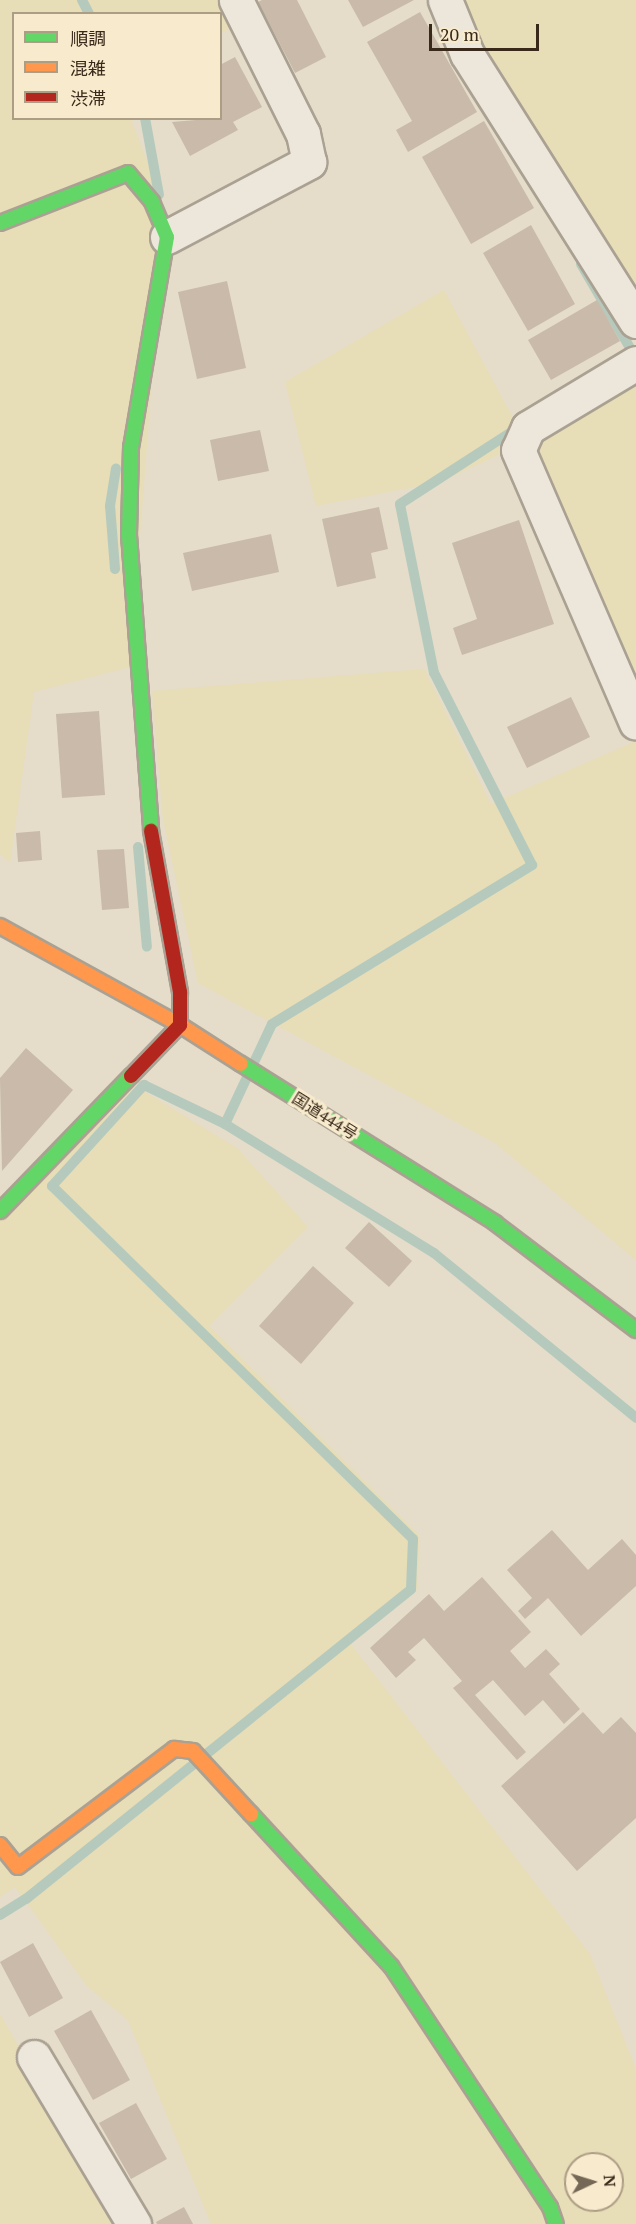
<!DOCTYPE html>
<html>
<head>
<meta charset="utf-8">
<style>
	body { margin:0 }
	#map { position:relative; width:636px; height:2224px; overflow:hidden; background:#e5ddc9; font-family:"PT Serif","Noto Sans JP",serif }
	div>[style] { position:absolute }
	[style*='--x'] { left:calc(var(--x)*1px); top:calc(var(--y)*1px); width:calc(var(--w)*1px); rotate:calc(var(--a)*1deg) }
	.farmland>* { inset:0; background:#e7ddb7 }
	.stream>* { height:10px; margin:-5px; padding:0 5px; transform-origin:5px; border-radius:5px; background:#b5cabd }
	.building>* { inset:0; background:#c9baaa }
	.roads { filter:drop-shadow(2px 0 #aaa193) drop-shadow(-2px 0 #aaa193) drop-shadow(0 2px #aaa193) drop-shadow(0 -2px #aaa193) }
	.street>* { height:33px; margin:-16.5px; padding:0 16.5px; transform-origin:16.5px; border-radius:16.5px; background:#ede7db }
	.fast>* { height:14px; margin:-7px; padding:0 7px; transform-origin:7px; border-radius:7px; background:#63d668 }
	.slow>* { height:14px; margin:-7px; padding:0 7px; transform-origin:7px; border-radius:7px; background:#ff974d }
	.jam>* { height:14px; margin:-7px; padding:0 7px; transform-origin:7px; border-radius:7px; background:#b3261e }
	span { translate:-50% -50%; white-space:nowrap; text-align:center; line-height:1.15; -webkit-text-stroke:6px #f8ebcd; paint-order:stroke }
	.street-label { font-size:16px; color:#39291a }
	.legend { position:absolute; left:12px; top:12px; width:210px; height:108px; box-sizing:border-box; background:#f8ebcd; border:2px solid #ac9d85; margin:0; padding:8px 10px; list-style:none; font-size:18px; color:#39291a }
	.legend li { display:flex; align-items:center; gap:12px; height:30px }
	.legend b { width:30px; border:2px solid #ac9d85 }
	.north { position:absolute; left:564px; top:2152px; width:60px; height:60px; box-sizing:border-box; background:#f8ebcd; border:2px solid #ac9d85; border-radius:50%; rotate:86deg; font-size:16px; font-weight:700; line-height:24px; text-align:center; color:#39291a }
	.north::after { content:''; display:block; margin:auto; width:21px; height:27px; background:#756857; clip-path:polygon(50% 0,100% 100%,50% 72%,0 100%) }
	.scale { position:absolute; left:429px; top:24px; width:110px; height:27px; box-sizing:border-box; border:3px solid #39291a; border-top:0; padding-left:8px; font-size:18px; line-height:21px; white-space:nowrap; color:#39291a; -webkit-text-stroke:4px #f8ebcd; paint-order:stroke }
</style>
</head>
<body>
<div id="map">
	<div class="farmland">
		<div style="clip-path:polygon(0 0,220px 0,233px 27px,221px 33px,220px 14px,14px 14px,14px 118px,131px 119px,165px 209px,130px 667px,34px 692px,10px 863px,0 854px)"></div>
		<div style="clip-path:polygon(455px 0,636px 0,636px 310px,476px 49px)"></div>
		<div style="clip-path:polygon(444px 290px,526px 442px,636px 379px,636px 707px,526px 442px,440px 482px,316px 506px,285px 382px)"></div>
		<div style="clip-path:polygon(424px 669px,491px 804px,636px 741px,636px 1260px,495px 1143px,198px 983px,163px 819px,152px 691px)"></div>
		<div style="clip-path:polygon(evenodd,135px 1086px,237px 1148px,308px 1227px,209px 1326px,419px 1535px,418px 1589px,350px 1643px,590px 1954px,636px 2069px,636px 2224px,211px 2224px,128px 2020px,87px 1986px,15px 1887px,0 1897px,0 1196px,135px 1086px,576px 2164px,612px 2164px,612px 2200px,576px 2200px,576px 2164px)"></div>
		<div style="clip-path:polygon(0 2014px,120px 2224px,0 2224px)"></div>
	</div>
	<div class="stream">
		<div style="--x:82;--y:0;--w:16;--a:63"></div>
		<div style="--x:145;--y:118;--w:78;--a:79.7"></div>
		<div style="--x:581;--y:264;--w:103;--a:59.7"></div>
		<div style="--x:633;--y:353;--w:6;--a:141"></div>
		<div style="--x:115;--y:569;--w:63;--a:-94.5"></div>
		<div style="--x:110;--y:506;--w:38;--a:-81"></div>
		<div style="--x:138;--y:847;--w:100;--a:84.9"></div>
		<div style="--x:225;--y:1124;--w:110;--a:-64.8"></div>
		<div style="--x:272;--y:1024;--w:305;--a:-31.4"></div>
		<div style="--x:532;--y:865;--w:216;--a:-117"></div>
		<div style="--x:434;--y:673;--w:172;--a:-101.4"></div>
		<div style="--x:400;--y:504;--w:138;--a:-32.9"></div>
		<div style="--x:0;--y:1915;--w:31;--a:-32"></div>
		<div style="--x:26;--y:1899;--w:494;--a:-38.8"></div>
		<div style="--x:411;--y:1589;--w:50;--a:-87.7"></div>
		<div style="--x:413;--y:1539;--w:505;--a:-135.64"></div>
		<div style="--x:52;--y:1186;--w:137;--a:-47.7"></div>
		<div style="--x:144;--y:1085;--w:90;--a:25.7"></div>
		<div style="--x:225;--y:1124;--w:246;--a:31.7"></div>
		<div style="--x:434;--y:1253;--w:261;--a:39.2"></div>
	</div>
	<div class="building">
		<div style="clip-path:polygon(262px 0,297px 0,326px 57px,295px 73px,258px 2px)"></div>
		<div style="clip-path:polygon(348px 0,414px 0,363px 27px)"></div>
		<div style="clip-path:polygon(420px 12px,477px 112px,408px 152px,396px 130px,412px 121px,367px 42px)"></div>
		<div style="clip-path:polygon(235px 57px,262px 107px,233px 122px,238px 130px,190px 156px,172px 122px,220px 118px,220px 65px)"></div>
		<div style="clip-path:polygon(484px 121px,534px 208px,471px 244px,422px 157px)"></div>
		<div style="clip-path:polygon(531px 225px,575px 304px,528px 331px,483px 253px)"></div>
		<div style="clip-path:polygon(227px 281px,246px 368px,197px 379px,178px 292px)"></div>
		<div style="clip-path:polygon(597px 300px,620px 341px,551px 380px,528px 340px)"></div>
		<div style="clip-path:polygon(260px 430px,269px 471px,218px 481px,210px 440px)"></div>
		<div style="clip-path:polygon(379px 507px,388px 549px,371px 553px,376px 578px,337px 587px,322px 519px)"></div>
		<div style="clip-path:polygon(519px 520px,554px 624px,462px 655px,453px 628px,477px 619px,452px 543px)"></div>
		<div style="clip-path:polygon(271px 534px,279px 572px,192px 591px,183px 553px)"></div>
		<div style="clip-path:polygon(571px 697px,590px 737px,527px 768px,507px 727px)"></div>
		<div style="clip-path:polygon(99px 711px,105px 795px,62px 798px,56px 714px)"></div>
		<div style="clip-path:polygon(40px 831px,42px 860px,18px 862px,16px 833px)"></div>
		<div style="clip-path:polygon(124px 849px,129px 908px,102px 910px,97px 850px)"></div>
		<div style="clip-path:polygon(26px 1048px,73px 1090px,2px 1171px,0 1078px)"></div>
		<div style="clip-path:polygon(369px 1222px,412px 1261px,389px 1287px,345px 1248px)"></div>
		<div style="clip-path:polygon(313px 1266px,354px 1303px,301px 1364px,259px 1326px)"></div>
		<div style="clip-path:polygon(552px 1530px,588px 1570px,622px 1539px,636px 1555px,636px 1586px,581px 1636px,548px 1598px,525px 1619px,518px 1611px,532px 1598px,507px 1570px)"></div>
		<div style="clip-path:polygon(482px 1577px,531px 1632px,510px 1651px,525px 1668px,546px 1649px,560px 1664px,549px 1674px,580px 1709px,564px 1724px,543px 1700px,525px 1716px,493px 1680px,475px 1695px,526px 1752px,517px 1760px,453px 1688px,462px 1681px,424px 1638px,408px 1652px,416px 1660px,396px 1678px,370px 1648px,429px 1594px,444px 1611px)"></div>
		<div style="clip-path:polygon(583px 1712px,603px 1734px,621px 1717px,636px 1733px,636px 1818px,577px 1871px,501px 1786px)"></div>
		<div style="clip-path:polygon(33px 1943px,63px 1998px,29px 2017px,0 1962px)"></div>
		<div style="clip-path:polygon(91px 2010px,130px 2080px,93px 2100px,54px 2031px)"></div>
		<div style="clip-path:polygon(136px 2103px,167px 2159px,131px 2179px,99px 2123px)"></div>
		<div style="clip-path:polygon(184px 2207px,193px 2224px,157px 2224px,156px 2222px)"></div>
	</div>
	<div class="roads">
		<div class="street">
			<div style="--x:445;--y:0;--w:58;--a:67.8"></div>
			<div style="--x:467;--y:54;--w:316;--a:57.7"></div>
			<div style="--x:167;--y:237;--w:161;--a:-27.8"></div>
			<div style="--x:309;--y:162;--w:29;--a:-102"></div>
			<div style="--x:303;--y:134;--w:150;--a:-116.6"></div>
			<div style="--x:636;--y:363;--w:126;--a:149"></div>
			<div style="--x:528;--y:428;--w:24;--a:114"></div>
			<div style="--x:518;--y:450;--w:297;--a:66.6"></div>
			<div style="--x:34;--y:2057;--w:195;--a:59.1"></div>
		</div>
		<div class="fast">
			<div style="--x:0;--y:223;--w:137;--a:-21.3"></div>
			<div style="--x:128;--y:173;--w:38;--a:50"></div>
			<div style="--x:152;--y:202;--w:38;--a:67"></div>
			<div style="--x:167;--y:237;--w:213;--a:99.7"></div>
			<div style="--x:131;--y:447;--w:88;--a:91.3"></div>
			<div style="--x:129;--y:535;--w:297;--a:85.7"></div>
			<div style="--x:241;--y:1064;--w:300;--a:32"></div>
			<div style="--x:495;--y:1223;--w:177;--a:37.2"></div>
			<div style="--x:0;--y:1211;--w:188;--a:-45.9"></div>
			<div style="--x:251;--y:1814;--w:207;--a:47.4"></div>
			<div style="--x:391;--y:1966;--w:289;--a:56.6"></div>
			<div style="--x:550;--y:2207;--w:18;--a:71"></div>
		</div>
		<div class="slow">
			<div style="--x:0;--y:926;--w:205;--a:28.8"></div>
			<div style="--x:180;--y:1025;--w:72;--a:32.6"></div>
			<div style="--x:0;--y:1845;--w:28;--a:51"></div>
			<div style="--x:18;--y:1867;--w:196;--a:-37.1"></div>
			<div style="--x:174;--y:1749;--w:19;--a:6"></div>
			<div style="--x:193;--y:1751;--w:86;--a:47.4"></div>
		</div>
		<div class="jam">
			<div style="--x:131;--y:1076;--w:71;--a:-46.1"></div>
			<div style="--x:180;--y:1025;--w:33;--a:-90"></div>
			<div style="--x:180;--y:992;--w:164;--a:-100.2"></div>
		</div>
	</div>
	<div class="street-label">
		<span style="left:325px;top:1116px;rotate:32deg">国道444号</span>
	</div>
	<ul class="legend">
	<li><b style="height:8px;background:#63d668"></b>順調</li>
	<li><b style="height:8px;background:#ff974d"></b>混雑</li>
	<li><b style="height:8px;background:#b3261e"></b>渋滞</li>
	</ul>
	<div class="north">N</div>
	<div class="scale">20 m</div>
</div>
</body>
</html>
